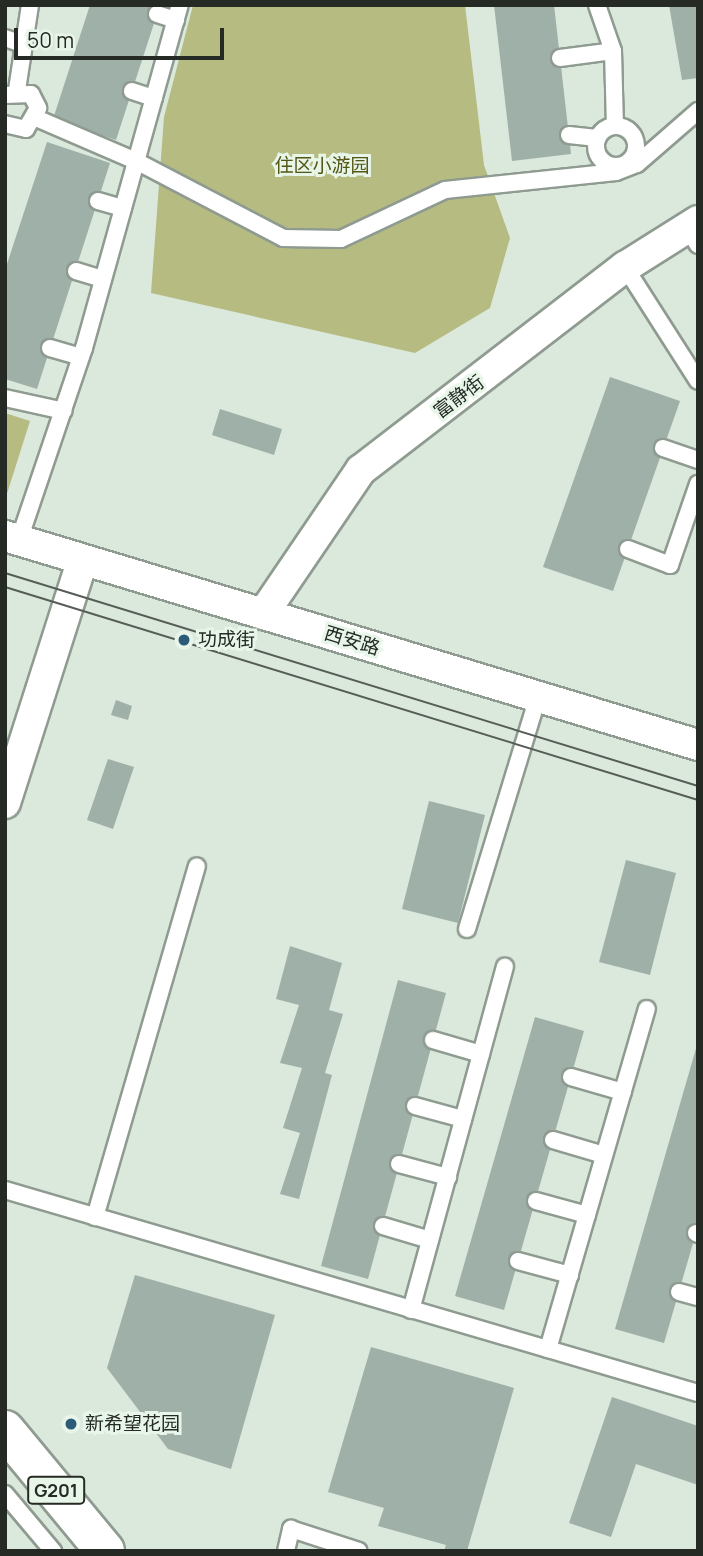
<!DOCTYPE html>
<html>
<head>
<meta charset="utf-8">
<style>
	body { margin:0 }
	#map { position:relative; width:703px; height:1556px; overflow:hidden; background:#dbe8dc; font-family:Manrope,"Noto Sans SC",sans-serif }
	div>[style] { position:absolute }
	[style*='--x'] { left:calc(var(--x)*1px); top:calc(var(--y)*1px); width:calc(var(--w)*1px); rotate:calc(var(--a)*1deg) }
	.green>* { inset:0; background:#b6bb82 }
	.building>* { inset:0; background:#9fb0a8 }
	.roads { filter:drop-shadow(2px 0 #8f9b90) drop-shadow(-2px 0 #8f9b90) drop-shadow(0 2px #8f9b90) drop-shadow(0 -2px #8f9b90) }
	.lane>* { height:16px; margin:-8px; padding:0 8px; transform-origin:8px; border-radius:8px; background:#fff }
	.lane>.ring { margin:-8px; padding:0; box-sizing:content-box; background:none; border:16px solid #fff; border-radius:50% }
	.street>* { height:30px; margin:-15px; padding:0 15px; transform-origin:15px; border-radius:15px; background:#fff }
	.highway>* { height:38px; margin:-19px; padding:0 19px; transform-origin:19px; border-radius:19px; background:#fff }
	.tram>* { height:2px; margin:-1px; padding:0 1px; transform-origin:1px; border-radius:1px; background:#565d56 }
	.dots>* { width:19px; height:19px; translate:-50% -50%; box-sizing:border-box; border:4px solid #e8f5e9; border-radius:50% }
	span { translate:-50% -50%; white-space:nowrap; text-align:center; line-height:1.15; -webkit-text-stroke:6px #e8f5e9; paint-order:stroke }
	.shield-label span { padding:2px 5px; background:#e8f5e9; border:2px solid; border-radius:5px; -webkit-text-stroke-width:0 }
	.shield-label { font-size:18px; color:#252a25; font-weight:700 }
	.park-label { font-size:19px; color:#545615 }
	.street-label { font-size:19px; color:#252a25 }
	.poi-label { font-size:19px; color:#252a25 }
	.left { translate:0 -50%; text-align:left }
	.frame { position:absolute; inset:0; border:7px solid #252a25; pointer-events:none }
	.scale { position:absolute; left:14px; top:28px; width:210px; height:32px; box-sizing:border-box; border:4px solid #252a25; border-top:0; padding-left:9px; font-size:21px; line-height:24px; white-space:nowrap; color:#252a25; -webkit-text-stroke:5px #e8f5e9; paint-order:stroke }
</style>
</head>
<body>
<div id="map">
	<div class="green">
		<div style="clip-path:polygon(193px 5px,465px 5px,484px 165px,510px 238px,490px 308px,415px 353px,151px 293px,164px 117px)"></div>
		<div style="clip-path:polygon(5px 413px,30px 421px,5px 500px)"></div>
	</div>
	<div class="building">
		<div style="clip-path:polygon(90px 5px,160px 5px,116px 140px,53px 119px)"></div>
		<div style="clip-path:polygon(494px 5px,554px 5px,571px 154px,512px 161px)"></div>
		<div style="clip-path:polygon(669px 5px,698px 5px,698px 78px,682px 80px)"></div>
		<div style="clip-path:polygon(47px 142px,110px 163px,37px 389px,5px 379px,5px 270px)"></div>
		<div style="clip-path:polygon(610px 377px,680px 401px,613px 591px,543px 567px)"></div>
		<div style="clip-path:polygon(220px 409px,282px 429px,274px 455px,212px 435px)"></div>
		<div style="clip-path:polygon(116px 700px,132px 706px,128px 720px,111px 715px)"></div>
		<div style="clip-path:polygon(108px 759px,134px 767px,113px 829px,87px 820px)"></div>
		<div style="clip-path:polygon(429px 801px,485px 815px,458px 923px,402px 909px)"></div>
		<div style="clip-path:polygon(626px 860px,676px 873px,650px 975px,599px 962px)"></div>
		<div style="clip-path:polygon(290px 946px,342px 963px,329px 1010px,343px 1014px,325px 1073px,332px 1075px,299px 1199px,280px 1194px,300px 1133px,283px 1128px,302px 1068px,280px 1063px,299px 1005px,276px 999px)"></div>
		<div style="clip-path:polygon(398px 980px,446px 993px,368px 1279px,321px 1266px)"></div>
		<div style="clip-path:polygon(535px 1017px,584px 1031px,504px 1310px,455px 1296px)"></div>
		<div style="clip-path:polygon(697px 1045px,698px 1226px,664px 1343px,615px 1329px)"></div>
		<div style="clip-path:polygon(135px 1275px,275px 1315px,231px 1469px,168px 1449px,107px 1368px)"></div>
		<div style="clip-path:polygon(371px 1347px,514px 1388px,467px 1551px,444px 1551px,446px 1545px,378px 1526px,384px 1508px,328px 1492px)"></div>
		<div style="clip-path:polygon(612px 1397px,698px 1426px,698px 1485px,636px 1464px,611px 1537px,569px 1523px)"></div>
	</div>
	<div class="roads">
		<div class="lane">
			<div style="--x:597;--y:5;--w:49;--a:70.8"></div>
			<div style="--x:613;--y:51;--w:75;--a:88.5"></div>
			<div style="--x:157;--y:14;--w:20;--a:18"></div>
			<div style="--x:5;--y:38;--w:18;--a:19"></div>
			<div style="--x:560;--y:58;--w:53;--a:-7.5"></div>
			<div style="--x:17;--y:90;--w:86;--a:-81.3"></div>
			<div style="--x:132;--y:91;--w:23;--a:18"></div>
			<div style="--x:5;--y:95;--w:26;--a:-2"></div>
			<div style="--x:31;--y:94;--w:16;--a:63"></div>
			<div style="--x:38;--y:108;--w:24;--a:120"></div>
			<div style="--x:26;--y:129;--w:22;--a:-167"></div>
			<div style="--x:36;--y:118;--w:109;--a:23.3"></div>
			<div style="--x:136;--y:161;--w:166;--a:27.6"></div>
			<div style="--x:283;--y:238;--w:58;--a:1"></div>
			<div style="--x:341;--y:239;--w:115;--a:-25.2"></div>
			<div style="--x:445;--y:190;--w:172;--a:-6"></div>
			<div style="--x:616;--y:172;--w:22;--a:-21"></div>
			<div style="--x:637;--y:164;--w:81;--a:-41"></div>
			<div class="ring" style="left:596px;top:126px;width:24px;height:24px"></div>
			<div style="--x:569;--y:135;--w:28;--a:6"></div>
			<div style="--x:98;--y:201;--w:26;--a:16"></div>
			<div style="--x:687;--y:227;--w:21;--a:59"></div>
			<div style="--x:625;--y:267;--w:135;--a:57.4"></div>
			<div style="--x:76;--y:271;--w:28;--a:17"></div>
			<div style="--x:50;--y:348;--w:32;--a:16"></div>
			<div style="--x:5;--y:398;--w:60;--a:12.4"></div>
			<div style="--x:663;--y:448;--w:37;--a:19"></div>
			<div style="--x:19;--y:540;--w:203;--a:-71.3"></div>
			<div style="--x:84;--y:348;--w:356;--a:-74.4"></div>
			<div style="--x:628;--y:549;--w:45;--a:20.9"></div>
			<div style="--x:670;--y:565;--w:86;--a:-70.9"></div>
			<div style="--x:467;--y:929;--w:243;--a:-73"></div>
			<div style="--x:433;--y:1040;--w:50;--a:16.3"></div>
			<div style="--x:571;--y:1077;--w:54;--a:16.1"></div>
			<div style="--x:415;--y:1106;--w:50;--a:15.2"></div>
			<div style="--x:553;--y:1140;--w:53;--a:16.4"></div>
			<div style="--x:399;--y:1164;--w:51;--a:14.9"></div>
			<div style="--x:5;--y:1190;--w:722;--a:16.33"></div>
			<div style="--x:536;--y:1201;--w:53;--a:15.4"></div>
			<div style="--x:95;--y:1217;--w:365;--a:-73.8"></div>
			<div style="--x:383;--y:1226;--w:49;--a:16.6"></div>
			<div style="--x:696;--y:1233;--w:2;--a:27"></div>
			<div style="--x:518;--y:1261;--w:54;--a:15.1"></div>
			<div style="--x:679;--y:1292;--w:20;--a:15"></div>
			<div style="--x:411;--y:1310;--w:356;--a:-74.7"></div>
			<div style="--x:548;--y:1349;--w:354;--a:-73.8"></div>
			<div style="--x:5;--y:1494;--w:75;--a:49.9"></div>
			<div style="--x:286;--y:1551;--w:23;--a:-77"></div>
			<div style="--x:291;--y:1529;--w:71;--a:17.9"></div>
		</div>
		<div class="street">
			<div style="--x:5;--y:536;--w:724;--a:16.78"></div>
			<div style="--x:263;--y:614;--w:174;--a:-55.8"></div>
			<div style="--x:361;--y:470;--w:333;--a:-37.6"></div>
			<div style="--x:625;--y:267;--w:86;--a:-32.2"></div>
			<div style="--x:5;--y:803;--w:254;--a:-72.3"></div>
		</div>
		<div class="highway">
			<div style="--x:5;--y:1430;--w:157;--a:50.4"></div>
		</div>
	</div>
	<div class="tram">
		<div style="--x:5;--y:573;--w:725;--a:17.09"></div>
		<div style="--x:5;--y:587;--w:725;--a:17.09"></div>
	</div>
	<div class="dots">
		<div style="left:184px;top:640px;background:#2c5b7a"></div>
		<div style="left:71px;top:1424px;background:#2c5b7a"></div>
	</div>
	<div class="shield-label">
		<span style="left:56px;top:1490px">G201</span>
	</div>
	<div class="park-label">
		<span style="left:322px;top:166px">住区小游园</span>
	</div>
	<div class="street-label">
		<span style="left:459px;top:397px;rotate:-37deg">富静街</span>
		<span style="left:352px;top:641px;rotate:17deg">西安路</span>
	</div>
	<div class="poi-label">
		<span class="left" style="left:198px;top:640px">功成街</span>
		<span class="left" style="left:85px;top:1424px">新希望花园</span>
	</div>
	<div class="frame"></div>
	<div class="scale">50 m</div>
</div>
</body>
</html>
